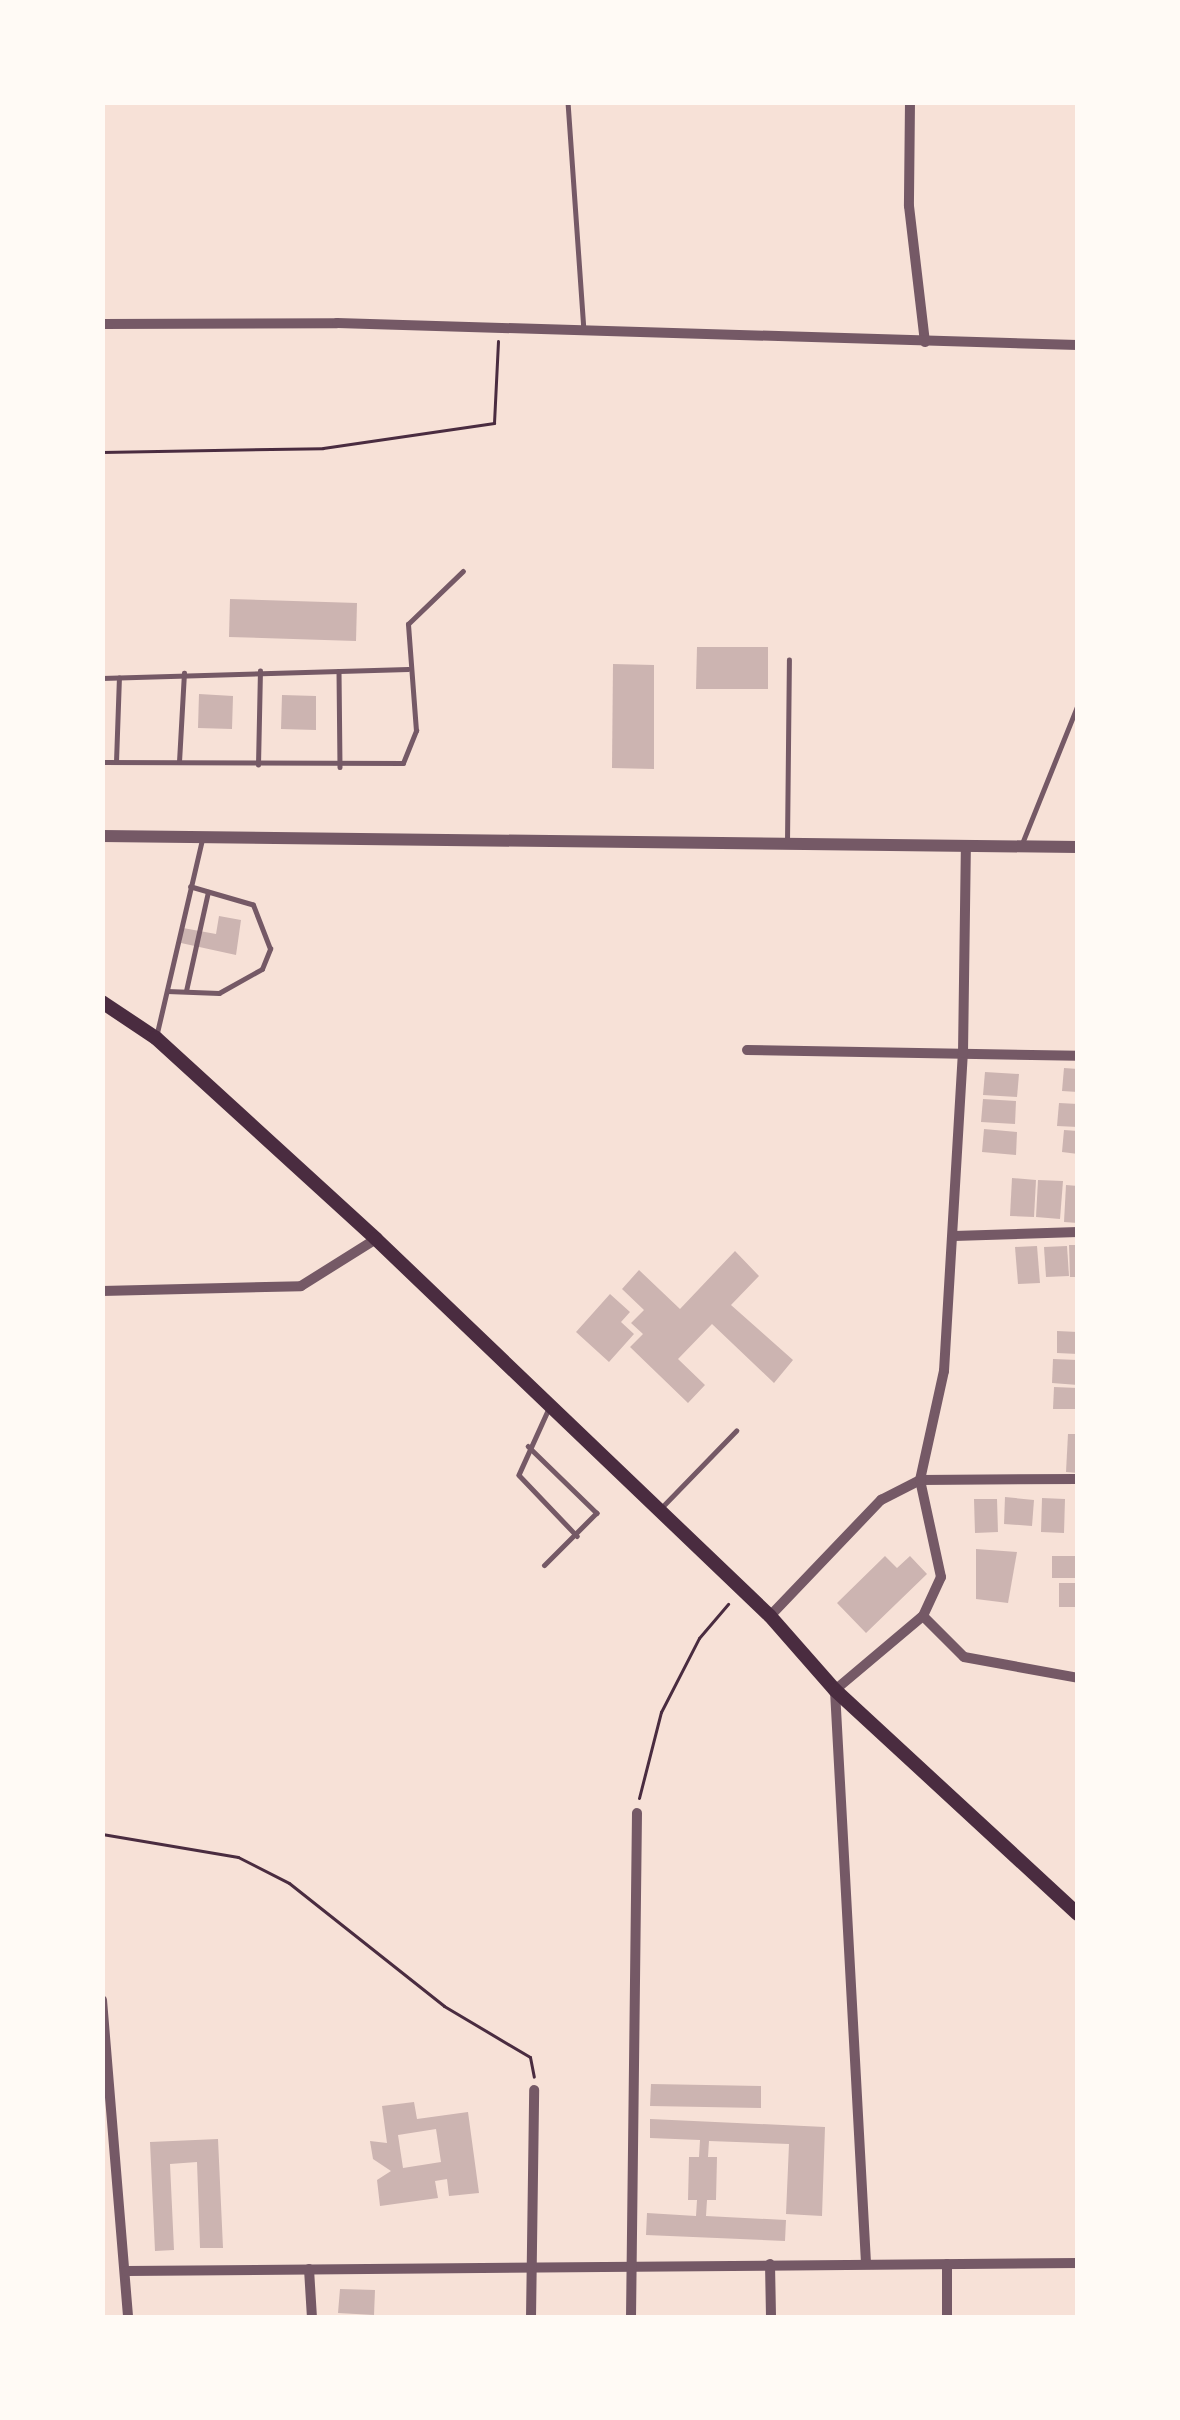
<!DOCTYPE html>
<html>
<head>
<meta charset="utf-8">
<style>
	body { margin:0 }
	#map { position:relative; width:1180px; height:2420px; overflow:hidden; background:#f7e1d7; font-family:Roboto,sans-serif }
	div>[style] { position:absolute }
	[style*='--x'] { left:calc(var(--x)*1px); top:calc(var(--y)*1px); width:calc(var(--w)*1px); rotate:calc(var(--a)*1deg) }
	.building>* { inset:0; background:#ccb4b1 }
	.path>* { height:3px; margin:-1.5px; padding:0 1.5px; transform-origin:1.5px; border-radius:1.5px; background:#4a2c40 }
	.service>* { height:4.5px; margin:-2.25px; padding:0 2.25px; transform-origin:2.25px; border-radius:2.25px; background:#755966 }
	.minor>* { height:10px; margin:-5px; padding:0 5px; transform-origin:5px; border-radius:5px; background:#755966 }
	.tertiary>* { height:12px; margin:-6px; padding:0 6px; transform-origin:6px; border-radius:6px; background:#755966 }
	.secondary>* { height:14px; margin:-7px; padding:0 7px; transform-origin:7px; border-radius:7px; background:#4a2c40 }
	span { translate:-50% -50%; white-space:nowrap; text-align:center; line-height:1.15; -webkit-text-stroke:9px #fffaf5; paint-order:stroke }
	.frame { position:absolute; inset:0; border:105px solid #fffaf5; pointer-events:none }
</style>
</head>
<body>
<div id="map">
	<div class="building">
		<div style="clip-path:polygon(230px 599px,357px 603px,356px 641px,229px 637px)"></div>
		<div style="clip-path:polygon(697px 647px,768px 647px,768px 689px,696px 689px)"></div>
		<div style="clip-path:polygon(613px 664px,654px 665px,654px 769px,612px 768px)"></div>
		<div style="clip-path:polygon(199px 694px,233px 696px,232px 729px,198px 728px)"></div>
		<div style="clip-path:polygon(282px 695px,316px 696px,316px 730px,281px 729px)"></div>
		<div style="clip-path:polygon(219px 916px,241px 920px,236px 955px,181px 943px,183px 928px,216px 934px)"></div>
		<div style="clip-path:polygon(1064px 1068px,1078px 1069px,1078px 1092px,1062px 1091px)"></div>
		<div style="clip-path:polygon(985px 1072px,1019px 1074px,1017px 1097px,983px 1095px)"></div>
		<div style="clip-path:polygon(983px 1099px,1016px 1101px,1015px 1124px,981px 1122px)"></div>
		<div style="clip-path:polygon(1059px 1103px,1078px 1104px,1078px 1127px,1057px 1126px)"></div>
		<div style="clip-path:polygon(984px 1129px,1017px 1132px,1016px 1155px,982px 1152px)"></div>
		<div style="clip-path:polygon(1064px 1130px,1078px 1131px,1078px 1154px,1062px 1152px)"></div>
		<div style="clip-path:polygon(1012px 1178px,1036px 1180px,1034px 1217px,1010px 1216px)"></div>
		<div style="clip-path:polygon(1038px 1180px,1063px 1181px,1060px 1219px,1036px 1217px)"></div>
		<div style="clip-path:polygon(1066px 1185px,1078px 1186px,1078px 1223px,1064px 1222px)"></div>
		<div style="clip-path:polygon(1069px 1245px,1078px 1245px,1078px 1277px,1070px 1277px)"></div>
		<div style="clip-path:polygon(1037px 1246px,1040px 1283px,1018px 1284px,1015px 1247px)"></div>
		<div style="clip-path:polygon(1067px 1246px,1069px 1276px,1046px 1277px,1044px 1247px)"></div>
		<div style="clip-path:polygon(735px 1251px,759px 1276px,731px 1305px,793px 1360px,774px 1383px,712px 1324px,678px 1359px,705px 1385px,688px 1403px,630px 1347px,643px 1334px,631px 1323px,644px 1310px,622px 1289px,639px 1270px,680px 1309px)"></div>
		<div style="clip-path:polygon(610px 1294px,630px 1312px,621px 1322px,634px 1334px,609px 1362px,576px 1332px)"></div>
		<div style="clip-path:polygon(1057px 1331px,1078px 1332px,1078px 1354px,1057px 1353px)"></div>
		<div style="clip-path:polygon(1053px 1359px,1078px 1360px,1078px 1385px,1052px 1383px)"></div>
		<div style="clip-path:polygon(1054px 1387px,1078px 1388px,1078px 1409px,1053px 1409px)"></div>
		<div style="clip-path:polygon(1068px 1434px,1078px 1434px,1078px 1473px,1066px 1472px)"></div>
		<div style="clip-path:polygon(1005px 1497px,1034px 1500px,1032px 1526px,1004px 1524px)"></div>
		<div style="clip-path:polygon(1042px 1498px,1065px 1499px,1064px 1533px,1041px 1532px)"></div>
		<div style="clip-path:polygon(974px 1499px,997px 1499px,998px 1532px,975px 1533px)"></div>
		<div style="clip-path:polygon(976px 1549px,1017px 1552px,1008px 1603px,976px 1599px)"></div>
		<div style="clip-path:polygon(885px 1556px,897px 1568px,910px 1556px,927px 1574px,866px 1633px,837px 1603px)"></div>
		<div style="clip-path:polygon(1052px 1556px,1078px 1556px,1078px 1578px,1052px 1578px)"></div>
		<div style="clip-path:polygon(1059px 1583px,1078px 1583px,1078px 1607px,1059px 1607px)"></div>
		<div style="clip-path:polygon(651px 2084px,761px 2086px,761px 2108px,650px 2106px)"></div>
		<div style="clip-path:polygon(evenodd,414px 2102px,417px 2119px,468px 2112px,479px 2193px,449px 2196px,447px 2179px,435px 2181px,438px 2198px,380px 2206px,377px 2180px,391px 2171px,373px 2159px,370px 2141px,387px 2143px,382px 2106px,414px 2102px,436px 2129px,441px 2162px,403px 2168px,398px 2135px,436px 2129px)"></div>
		<div style="clip-path:polygon(650px 2119px,825px 2127px,822px 2216px,786px 2214px,789px 2144px,709px 2141px,708px 2157px,717px 2157px,716px 2200px,707px 2200px,706px 2216px,786px 2220px,785px 2241px,646px 2235px,647px 2213px,696px 2216px,697px 2200px,688px 2200px,689px 2157px,699px 2157px,700px 2140px,650px 2138px)"></div>
		<div style="clip-path:polygon(218px 2139px,223px 2248px,200px 2248px,197px 2162px,170px 2164px,174px 2250px,155px 2251px,150px 2142px)"></div>
		<div style="clip-path:polygon(340px 2289px,375px 2290px,374px 2315px,338px 2313px)"></div>
	</div>
	<div class="path">
		<div style="--x:102;--y:452;--w:221;--a:-1"></div>
		<div style="--x:323;--y:448;--w:173;--a:-8.3"></div>
		<div style="--x:494;--y:423;--w:82;--a:-87.2"></div>
		<div style="--x:639;--y:1798;--w:89;--a:-75.7"></div>
		<div style="--x:661;--y:1712;--w:83;--a:-62.8"></div>
		<div style="--x:699;--y:1638;--w:45;--a:-49.5"></div>
		<div style="--x:102;--y:1834;--w:138;--a:9.6"></div>
		<div style="--x:238;--y:1857;--w:57;--a:27"></div>
		<div style="--x:289;--y:1883;--w:198;--a:38.4"></div>
		<div style="--x:444;--y:2006;--w:100;--a:30.7"></div>
		<div style="--x:530;--y:2057;--w:20;--a:79"></div>
	</div>
	<div class="service">
		<div style="--x:568;--y:102;--w:229;--a:86"></div>
		<div style="--x:339;--y:671;--w:96;--a:89.4"></div>
		<div style="--x:102;--y:678;--w:306;--a:-1.7"></div>
		<div style="--x:102;--y:762;--w:301;--a:0.2"></div>
		<div style="--x:403;--y:763;--w:35;--a:-68"></div>
		<div style="--x:416;--y:731;--w:107;--a:-94.3"></div>
		<div style="--x:408;--y:624;--w:76;--a:-43.9"></div>
		<div style="--x:116;--y:762;--w:84;--a:-88"></div>
		<div style="--x:179;--y:762;--w:89;--a:-86.8"></div>
		<div style="--x:258;--y:765;--w:94;--a:-88.8"></div>
		<div style="--x:787;--y:843;--w:183;--a:-89.4"></div>
		<div style="--x:1021;--y:846;--w:153;--a:-68.1"></div>
		<div style="--x:167;--y:991;--w:52;--a:2.2"></div>
		<div style="--x:219;--y:993;--w:49;--a:-29.2"></div>
		<div style="--x:262;--y:969;--w:22;--a:-68"></div>
		<div style="--x:270;--y:949;--w:47;--a:-111.1"></div>
		<div style="--x:253;--y:905;--w:65;--a:-163.8"></div>
		<div style="--x:186;--y:991;--w:101;--a:-77.5"></div>
		<div style="--x:157;--y:1033;--w:198;--a:-76.9"></div>
		<div style="--x:548;--y:1411;--w:70;--a:114.4"></div>
		<div style="--x:519;--y:1475;--w:84;--a:46.4"></div>
		<div style="--x:528;--y:1446;--w:96;--a:44.2"></div>
		<div style="--x:597;--y:1513;--w:74;--a:135"></div>
		<div style="--x:663;--y:1506;--w:105;--a:-45.8"></div>
	</div>
	<div class="minor">
		<div style="--x:910;--y:102;--w:104;--a:90.6"></div>
		<div style="--x:909;--y:206;--w:137;--a:83.3"></div>
		<div style="--x:102;--y:324;--w:235;--a:-0.2"></div>
		<div style="--x:337;--y:323;--w:741;--a:1.7"></div>
		<div style="--x:747;--y:1050;--w:331;--a:1"></div>
		<div style="--x:954;--y:1236;--w:124;--a:-1.8"></div>
		<div style="--x:102;--y:1291;--w:199;--a:-1.4"></div>
		<div style="--x:301;--y:1286;--w:89;--a:-32.1"></div>
		<div style="--x:770;--y:1616;--w:161;--a:-46.3"></div>
		<div style="--x:881;--y:1500;--w:44;--a:-27.1"></div>
		<div style="--x:920;--y:1480;--w:158;--a:-0.4"></div>
		<div style="--x:923;--y:1616;--w:58;--a:45"></div>
		<div style="--x:964;--y:1657;--w:116;--a:10.4"></div>
		<div style="--x:102;--y:2000;--w:319;--a:85.3"></div>
		<div style="--x:866;--y:2263;--w:574;--a:-93.1"></div>
		<div style="--x:835;--y:1690;--w:115;--a:-40.1"></div>
		<div style="--x:923;--y:1616;--w:43;--a:-65.2"></div>
		<div style="--x:941;--y:1577;--w:99;--a:-102.2"></div>
		<div style="--x:920;--y:1480;--w:112;--a:-77.6"></div>
		<div style="--x:944;--y:1371;--w:319;--a:-86.6"></div>
		<div style="--x:963;--y:1053;--w:208;--a:-89.2"></div>
		<div style="--x:770;--y:2264;--w:54;--a:88.9"></div>
		<div style="--x:947;--y:2264;--w:54;--a:90"></div>
		<div style="--x:309;--y:2269;--w:49;--a:86.5"></div>
		<div style="--x:126;--y:2271;--w:952;--a:-0.48"></div>
		<div style="--x:531;--y:2318;--w:228;--a:-89.2"></div>
		<div style="--x:631;--y:2318;--w:505;--a:-89.32"></div>
	</div>
	<div class="tertiary">
		<div style="--x:102;--y:836;--w:976;--a:0.65"></div>
	</div>
	<div class="secondary">
		<div style="--x:102;--y:1002;--w:65;--a:33.7"></div>
		<div style="--x:156;--y:1038;--w:298;--a:42.4"></div>
		<div style="--x:376;--y:1239;--w:545;--a:43.74"></div>
		<div style="--x:770;--y:1616;--w:98;--a:48.7"></div>
		<div style="--x:835;--y:1690;--w:330;--a:42.7"></div>
	</div>
	<div class="frame"></div>
</div>
</body>
</html>
